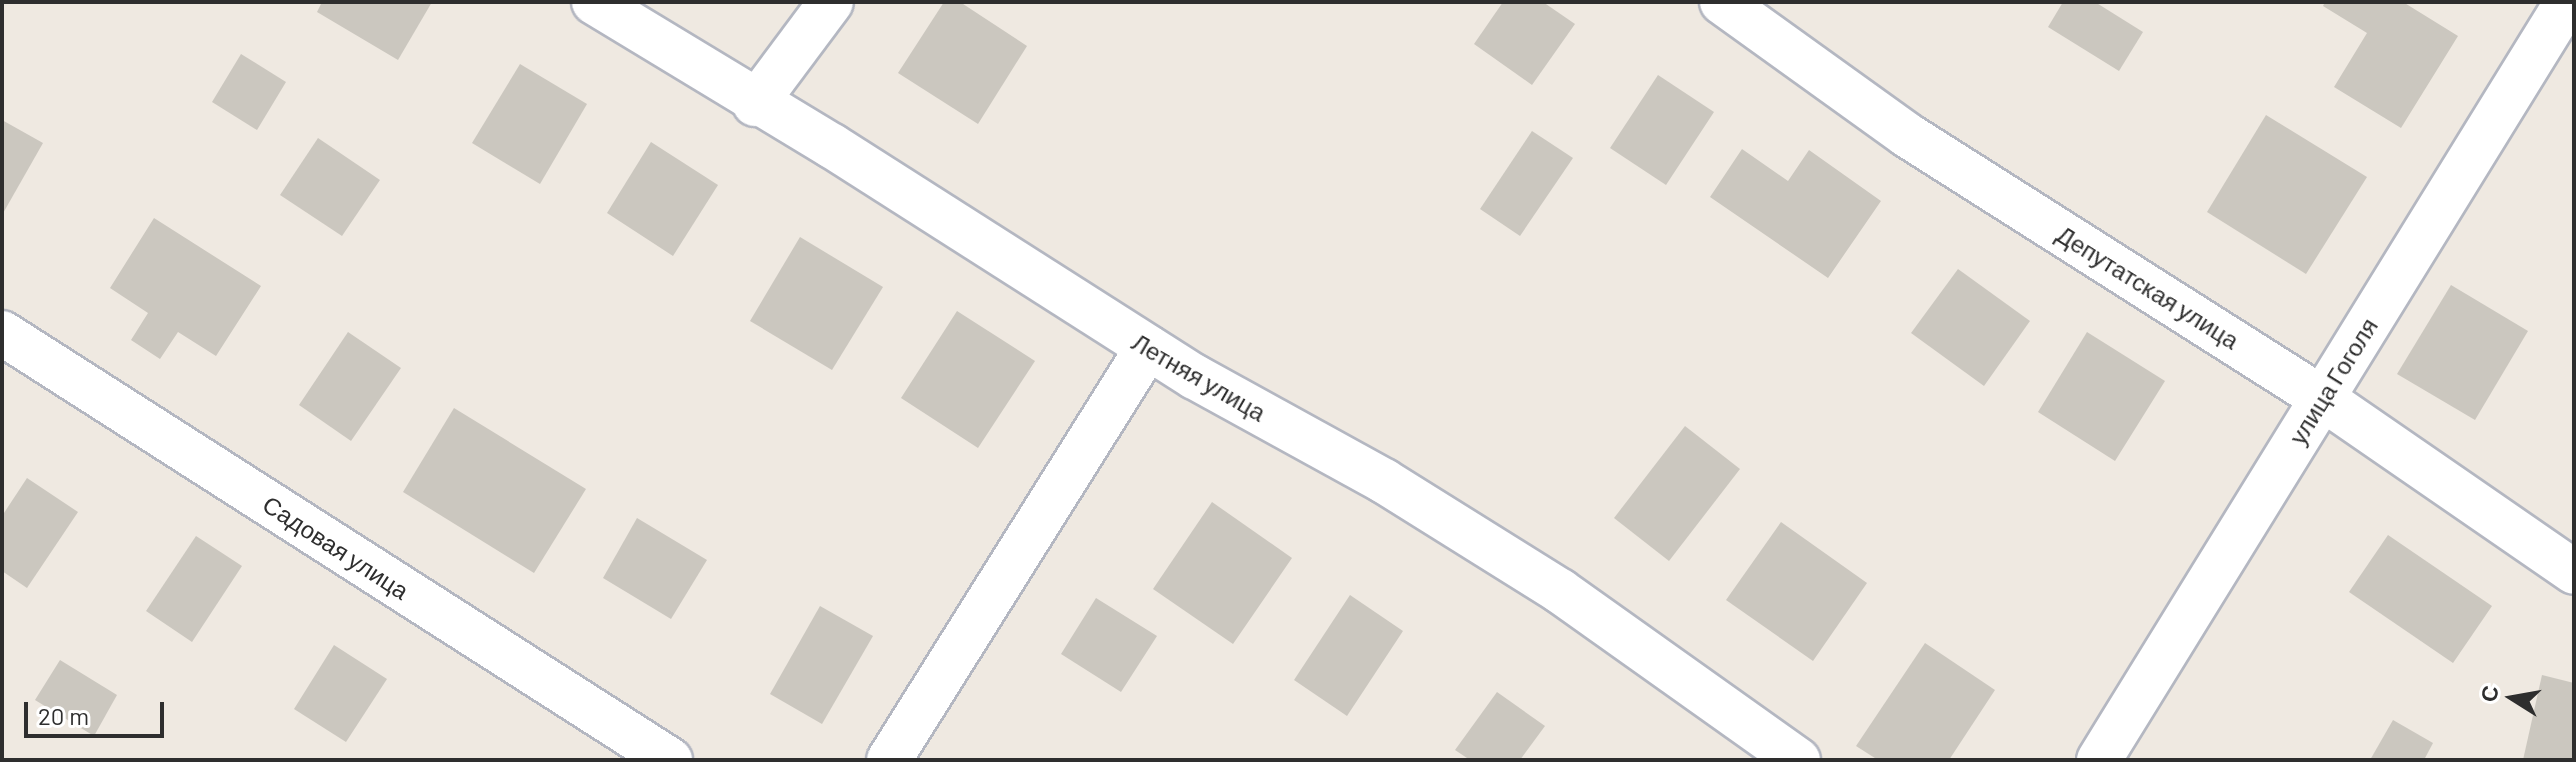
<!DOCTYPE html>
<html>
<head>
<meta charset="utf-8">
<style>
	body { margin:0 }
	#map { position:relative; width:2576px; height:762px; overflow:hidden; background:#efe9e1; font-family:Barlow,sans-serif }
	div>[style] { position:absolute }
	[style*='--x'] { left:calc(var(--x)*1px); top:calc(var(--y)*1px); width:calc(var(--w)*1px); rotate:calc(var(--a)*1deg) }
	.building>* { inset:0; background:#cbc7bf }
	.roads { filter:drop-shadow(2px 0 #b4b7c1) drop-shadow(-2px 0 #b4b7c1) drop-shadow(0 2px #b4b7c1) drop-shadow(0 -2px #b4b7c1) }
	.minor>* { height:44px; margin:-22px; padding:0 22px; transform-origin:22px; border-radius:22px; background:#fff }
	span { translate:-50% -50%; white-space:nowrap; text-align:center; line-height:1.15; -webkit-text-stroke:6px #fff; paint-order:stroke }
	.street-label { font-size:24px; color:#2e2e2e }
	.frame { position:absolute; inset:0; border:4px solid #2e2e2e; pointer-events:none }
	.north { position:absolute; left:2472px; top:658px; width:80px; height:80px; -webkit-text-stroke:6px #fff; paint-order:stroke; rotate:281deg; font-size:22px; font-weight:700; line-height:32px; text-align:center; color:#2e2e2e }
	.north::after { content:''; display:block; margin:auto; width:28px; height:36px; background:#2e2e2e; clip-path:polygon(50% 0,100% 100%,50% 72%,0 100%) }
	.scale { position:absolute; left:24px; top:702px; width:140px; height:36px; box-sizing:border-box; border:4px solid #2e2e2e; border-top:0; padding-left:10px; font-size:24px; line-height:28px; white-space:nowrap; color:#2e2e2e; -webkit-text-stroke:6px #fff; paint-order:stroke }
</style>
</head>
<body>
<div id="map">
	<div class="building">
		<div style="clip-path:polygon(322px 2px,432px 2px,398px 60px,317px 12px)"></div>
		<div style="clip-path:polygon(944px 2px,960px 2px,1027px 46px,978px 124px,898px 73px)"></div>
		<div style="clip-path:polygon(1503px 2px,1543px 2px,1575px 24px,1532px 85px,1474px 44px)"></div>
		<div style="clip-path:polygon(2063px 2px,2095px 2px,2143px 32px,2119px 71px,2048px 27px)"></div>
		<div style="clip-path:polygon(2325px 2px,2403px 2px,2458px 36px,2401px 128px,2334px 87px,2367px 33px,2323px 6px)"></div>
		<div style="clip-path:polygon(241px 54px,286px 82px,257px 130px,212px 102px)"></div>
		<div style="clip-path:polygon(520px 64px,587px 104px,540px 184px,472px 143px)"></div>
		<div style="clip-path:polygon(1658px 75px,1714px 112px,1666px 185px,1610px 148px)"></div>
		<div style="clip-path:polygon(2266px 115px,2367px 177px,2306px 274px,2207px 212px)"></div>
		<div style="clip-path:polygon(2px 120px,43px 143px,2px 215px)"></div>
		<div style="clip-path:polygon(1532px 131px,1573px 158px,1520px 236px,1480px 209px)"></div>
		<div style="clip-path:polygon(318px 138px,380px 180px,342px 236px,280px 195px)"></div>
		<div style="clip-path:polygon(651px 142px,718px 185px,673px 256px,607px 213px)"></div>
		<div style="clip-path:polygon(1742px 149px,1788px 181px,1809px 150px,1881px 201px,1828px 278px,1710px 197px)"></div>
		<div style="clip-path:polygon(154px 218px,261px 286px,216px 356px,178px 332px,160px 359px,131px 340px,148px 313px,110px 288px)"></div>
		<div style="clip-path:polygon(800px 237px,883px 287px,832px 370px,750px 321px)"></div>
		<div style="clip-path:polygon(1958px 269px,2030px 321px,1984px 386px,1911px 333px)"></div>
		<div style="clip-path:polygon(2451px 285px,2528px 331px,2475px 420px,2397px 374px)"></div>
		<div style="clip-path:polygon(957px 311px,1035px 361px,978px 448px,901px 398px)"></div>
		<div style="clip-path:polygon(348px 332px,401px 368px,351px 441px,299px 405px)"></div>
		<div style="clip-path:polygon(2087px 332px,2165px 381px,2115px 461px,2038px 412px)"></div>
		<div style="clip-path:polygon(454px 408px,586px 489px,534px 573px,403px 492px)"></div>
		<div style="clip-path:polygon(1685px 426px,1740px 469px,1669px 561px,1614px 518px)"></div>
		<div style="clip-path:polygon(27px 478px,78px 512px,27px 588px,2px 571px,2px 516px)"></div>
		<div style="clip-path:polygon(1212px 502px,1292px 558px,1233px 644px,1153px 589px)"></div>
		<div style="clip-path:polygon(637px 518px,707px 560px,671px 619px,603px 578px)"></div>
		<div style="clip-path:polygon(1781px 522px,1867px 583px,1813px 661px,1726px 600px)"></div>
		<div style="clip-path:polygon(2388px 535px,2492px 606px,2453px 663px,2349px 592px)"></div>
		<div style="clip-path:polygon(196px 536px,242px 566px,192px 642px,146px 611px)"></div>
		<div style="clip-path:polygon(1350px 595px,1403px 631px,1347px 716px,1294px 680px)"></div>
		<div style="clip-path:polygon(1096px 598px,1157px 636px,1121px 692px,1061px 654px)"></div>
		<div style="clip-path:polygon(820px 606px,873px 636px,822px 724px,770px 694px)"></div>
		<div style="clip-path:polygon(1925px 643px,1995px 690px,1949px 760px,1878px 760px,1856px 746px)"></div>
		<div style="clip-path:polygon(334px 645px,387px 679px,346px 742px,294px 709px)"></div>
		<div style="clip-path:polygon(60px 660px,117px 695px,94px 736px,35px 700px)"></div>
		<div style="clip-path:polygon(2542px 675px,2574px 683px,2574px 760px,2523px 760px)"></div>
		<div style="clip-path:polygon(1497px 692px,1545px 726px,1520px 760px,1470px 760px,1455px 750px)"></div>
		<div style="clip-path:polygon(2393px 720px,2433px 743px,2424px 760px,2370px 760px)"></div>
	</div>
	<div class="roads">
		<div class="minor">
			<div style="--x:594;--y:2;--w:278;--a:31.2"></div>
			<div style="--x:832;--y:146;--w:430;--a:32.5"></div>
			<div style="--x:1195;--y:377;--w:216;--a:28.8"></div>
			<div style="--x:1384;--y:481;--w:208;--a:32"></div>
			<div style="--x:1560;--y:591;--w:292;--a:35.4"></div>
			<div style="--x:1722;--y:2;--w:228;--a:35.7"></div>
			<div style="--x:1907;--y:135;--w:491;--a:32.4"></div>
			<div style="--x:2322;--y:398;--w:306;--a:34.6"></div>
			<div style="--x:755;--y:104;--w:127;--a:-53.3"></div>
			<div style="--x:2;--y:333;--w:793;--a:32.59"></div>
			<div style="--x:889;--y:760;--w:487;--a:-57.9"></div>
			<div style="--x:2099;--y:760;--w:891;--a:-58.31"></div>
		</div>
	</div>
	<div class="street-label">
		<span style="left:2148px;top:287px;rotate:32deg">Депутатская улица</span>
		<span style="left:1199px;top:377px;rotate:30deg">Летняя улица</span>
		<span style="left:2333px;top:381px;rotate:-58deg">улица Гоголя</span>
		<span style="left:336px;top:547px;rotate:33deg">Садовая улица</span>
	</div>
	<div class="frame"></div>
	<div class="north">С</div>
	<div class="scale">20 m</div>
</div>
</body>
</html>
